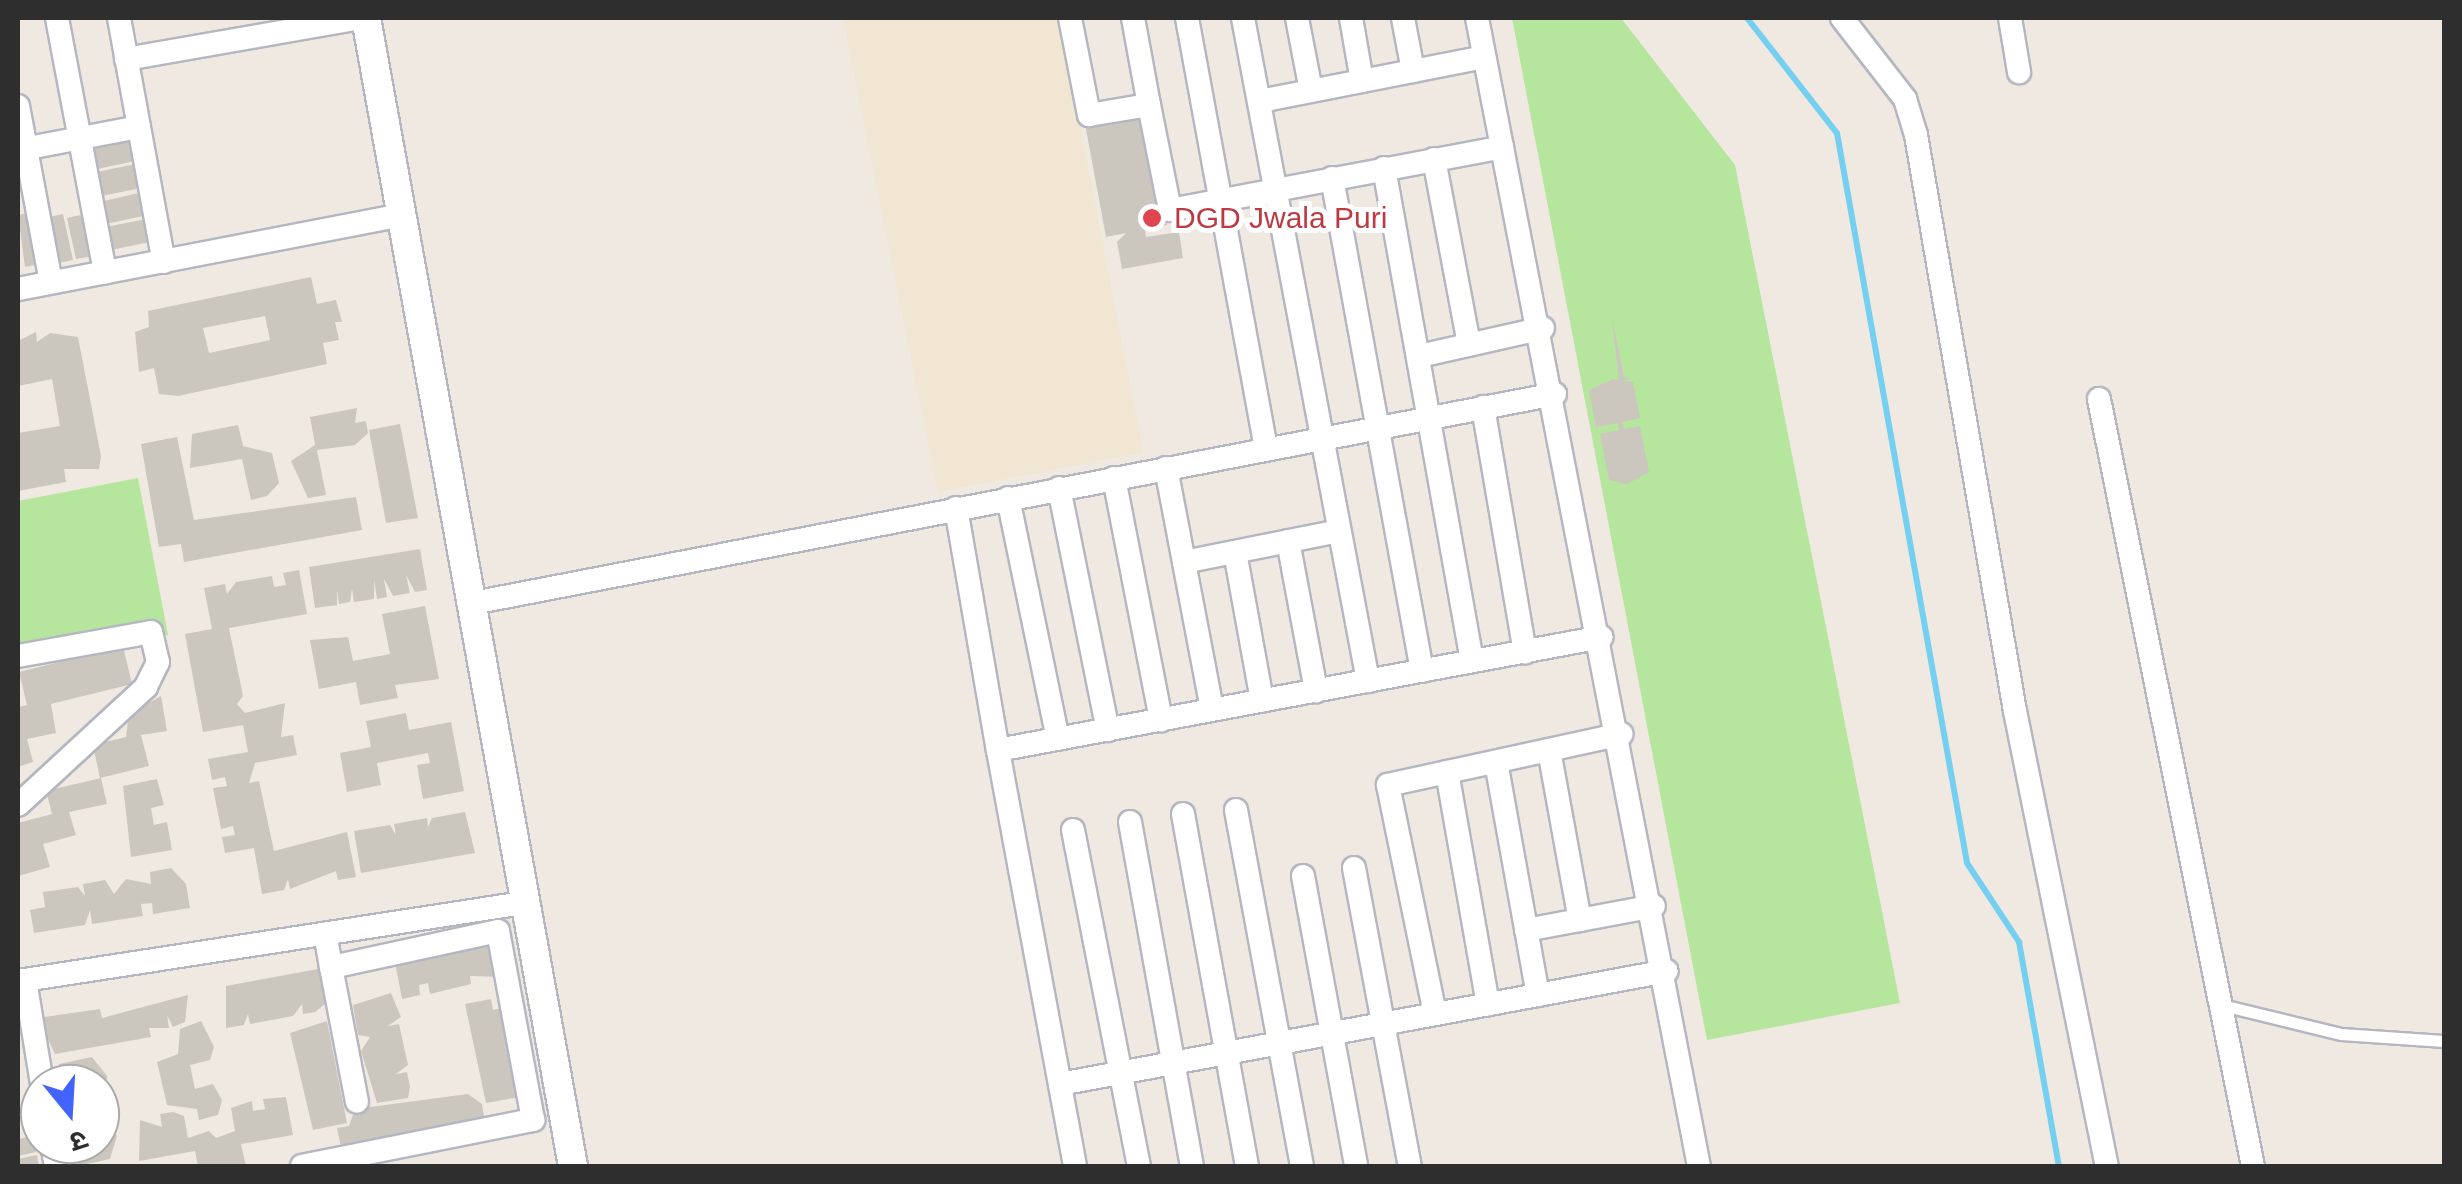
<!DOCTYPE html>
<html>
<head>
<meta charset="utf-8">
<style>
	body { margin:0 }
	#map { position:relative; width:2462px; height:1184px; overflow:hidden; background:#efe9e1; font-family:Arial,"Noto Sans Devanagari",sans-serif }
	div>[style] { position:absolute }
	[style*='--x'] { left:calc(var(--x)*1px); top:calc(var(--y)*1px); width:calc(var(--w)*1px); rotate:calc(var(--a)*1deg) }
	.education>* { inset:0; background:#f0e6d1 }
	.green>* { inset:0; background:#b6e59e }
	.stream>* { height:6px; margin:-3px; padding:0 3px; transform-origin:3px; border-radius:3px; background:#75cff0 }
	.building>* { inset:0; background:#cbc7bf }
	.roads { filter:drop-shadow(2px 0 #b4b7c1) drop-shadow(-2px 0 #b4b7c1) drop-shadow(0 2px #b4b7c1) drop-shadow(0 -2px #b4b7c1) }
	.service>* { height:11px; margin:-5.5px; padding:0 5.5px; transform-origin:5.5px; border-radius:5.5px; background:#fff }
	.minor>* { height:22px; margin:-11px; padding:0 11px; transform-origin:11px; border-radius:11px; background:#fff }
	.tertiary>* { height:28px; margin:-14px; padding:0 14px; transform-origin:14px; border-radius:14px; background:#fff }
	.dots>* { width:28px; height:28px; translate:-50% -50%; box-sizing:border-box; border:5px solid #fff; border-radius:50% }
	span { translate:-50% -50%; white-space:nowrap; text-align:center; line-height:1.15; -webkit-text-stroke:10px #fff; paint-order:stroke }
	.health-label { font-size:30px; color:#be3a42 }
	.left { translate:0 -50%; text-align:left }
	.frame { position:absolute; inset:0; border:20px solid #2e2e2e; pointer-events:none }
	.north { position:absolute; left:20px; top:1064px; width:100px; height:100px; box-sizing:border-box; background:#fff; border:2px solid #ababab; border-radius:50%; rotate:162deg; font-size:28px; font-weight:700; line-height:40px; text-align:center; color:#2e2e2e }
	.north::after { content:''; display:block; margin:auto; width:35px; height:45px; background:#4264fb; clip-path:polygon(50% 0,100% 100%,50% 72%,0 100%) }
</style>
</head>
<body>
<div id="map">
	<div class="education">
		<div style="clip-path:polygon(843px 18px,1059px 18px,1143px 452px,938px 492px)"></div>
	</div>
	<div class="green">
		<div style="clip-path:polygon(1512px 18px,1621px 18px,1735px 165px,1900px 1003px,1707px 1040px)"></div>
		<div style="clip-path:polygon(138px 478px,168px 635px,18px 662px,18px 501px)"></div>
	</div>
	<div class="stream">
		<div style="--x:1747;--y:18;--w:146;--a:52"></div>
		<div style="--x:1837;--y:133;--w:741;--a:79.9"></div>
		<div style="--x:1967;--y:863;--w:95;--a:56.6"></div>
		<div style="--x:2019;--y:942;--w:228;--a:79.9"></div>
	</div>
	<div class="building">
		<div style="clip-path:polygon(1146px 112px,1167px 225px,1145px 230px,1146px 237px,1179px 232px,1183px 258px,1122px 269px,1117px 242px,1126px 233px,1106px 237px,1085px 124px)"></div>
		<div style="clip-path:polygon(130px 138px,135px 161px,88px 171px,83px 147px)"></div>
		<div style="clip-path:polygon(136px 164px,141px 188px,92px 198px,87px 174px)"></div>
		<div style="clip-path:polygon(143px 192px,148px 215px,101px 225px,95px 203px)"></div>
		<div style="clip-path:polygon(33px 212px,45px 263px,25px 267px,18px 215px)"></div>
		<div style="clip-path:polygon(90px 213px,99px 255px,76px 259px,67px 218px)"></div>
		<div style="clip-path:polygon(63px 214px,73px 260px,49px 265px,40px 219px)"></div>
		<div style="clip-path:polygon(146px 219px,150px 242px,106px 251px,101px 228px)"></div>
		<div style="clip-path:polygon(evenodd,311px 277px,317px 304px,336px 300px,342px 322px,335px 322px,339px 340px,323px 343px,327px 364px,178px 396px,159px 394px,154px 368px,139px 372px,135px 332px,149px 327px,148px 311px,311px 277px,265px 316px,270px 340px,209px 353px,203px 328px,265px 316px)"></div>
		<div style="clip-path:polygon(1612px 317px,1624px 377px,1632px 379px,1619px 381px)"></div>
		<div style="clip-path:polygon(36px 332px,37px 342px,50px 333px,78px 337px,101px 456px,99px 469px,64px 469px,66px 482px,18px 491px,18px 433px,60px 426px,52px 379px,18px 386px,18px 341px)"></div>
		<div style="clip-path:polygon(1613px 379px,1633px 382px,1640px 418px,1622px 422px,1624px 429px,1640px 426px,1649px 472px,1627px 484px,1609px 480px,1600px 434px,1619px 430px,1618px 423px,1596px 427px,1589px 390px)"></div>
		<div style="clip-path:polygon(357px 408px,355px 423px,366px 421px,368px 433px,355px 445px,317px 450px,326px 495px,308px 498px,291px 461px,315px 445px,310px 417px)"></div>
		<div style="clip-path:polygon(400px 424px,418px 518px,386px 523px,369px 430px)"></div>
		<div style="clip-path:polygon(238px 425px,243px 446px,272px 453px,279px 483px,267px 496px,251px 500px,242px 459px,190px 468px,192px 434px)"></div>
		<div style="clip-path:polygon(177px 437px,194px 520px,356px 497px,362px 530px,184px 562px,181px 544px,159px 547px,141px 444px)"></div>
		<div style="clip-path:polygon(420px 549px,427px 590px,415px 592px,406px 575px,410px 593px,393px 596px,384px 579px,387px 597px,377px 599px,374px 580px,374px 599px,354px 602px,352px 589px,350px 602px,339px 604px,337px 590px,337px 605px,315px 608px,309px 567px)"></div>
		<div style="clip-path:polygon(299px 570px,307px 614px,229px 628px,243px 696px,237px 704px,245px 713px,285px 703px,281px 737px,293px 735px,297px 755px,255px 763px,249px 783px,259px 781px,274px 851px,347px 832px,356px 877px,338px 880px,336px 871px,290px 889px,288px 879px,284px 890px,262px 894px,254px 848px,225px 853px,222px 837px,235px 835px,233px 826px,221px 829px,213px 788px,227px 786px,225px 777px,212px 780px,208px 759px,248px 752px,243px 725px,203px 732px,185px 634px,212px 629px,204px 588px,225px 584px,227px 594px,236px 582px,272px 576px,274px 587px,286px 585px,283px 573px)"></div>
		<div style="clip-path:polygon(425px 606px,439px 679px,395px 685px,398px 698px,360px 705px,356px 682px,319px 689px,310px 640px,348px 637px,353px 661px,390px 654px,382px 614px)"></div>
		<div style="clip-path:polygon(123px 646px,132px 684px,51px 704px,56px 733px,27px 739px,33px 762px,18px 767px,18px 707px,27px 705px,19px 672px)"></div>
		<div style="clip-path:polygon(161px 696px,167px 731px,141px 735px,149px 766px,100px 778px,93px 745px,126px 737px,129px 714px)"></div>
		<div style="clip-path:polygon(406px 713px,409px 730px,451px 722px,464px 791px,423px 799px,417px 765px,430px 763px,428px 753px,377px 763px,381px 785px,347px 792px,340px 753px,371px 747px,366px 721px)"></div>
		<div style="clip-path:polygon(101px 778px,107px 804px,69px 812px,76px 835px,43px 844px,50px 867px,18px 876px,18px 823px,52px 814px,46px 791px)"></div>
		<div style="clip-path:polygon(157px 779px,164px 805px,151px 808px,154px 825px,167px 822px,172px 850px,131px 857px,123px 786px)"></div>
		<div style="clip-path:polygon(465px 812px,475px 853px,361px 873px,354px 831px,390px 825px,396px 835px,394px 824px,427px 818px,428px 827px,432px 818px)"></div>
		<div style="clip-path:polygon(171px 868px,186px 884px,190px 908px,153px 914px,152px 903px,141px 904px,143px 916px,92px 924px,90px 910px,85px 925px,34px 933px,30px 910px,45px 907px,43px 892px,78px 887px,85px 896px,83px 884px,105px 880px,114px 894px,126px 879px,151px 884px,150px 872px)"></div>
		<div style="clip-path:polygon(494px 938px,501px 977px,470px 976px,471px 984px,430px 994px,428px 983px,419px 985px,420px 995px,402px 999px,394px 957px)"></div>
		<div style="clip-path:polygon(318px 969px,325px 1004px,315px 1012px,303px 1014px,302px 1004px,293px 1016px,250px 1024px,248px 1014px,244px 1025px,226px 1028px,226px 986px)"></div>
		<div style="clip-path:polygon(391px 993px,401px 1017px,388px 1026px,399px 1024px,408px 1065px,396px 1074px,407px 1072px,410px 1087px,408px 1098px,377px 1103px,361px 1051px,370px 1037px,358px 1035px,353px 1005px)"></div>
		<div style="clip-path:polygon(188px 995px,185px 1022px,173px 1027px,167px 1015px,169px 1028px,149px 1028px,151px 1037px,55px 1054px,47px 1037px,44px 1017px,100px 1009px,102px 1018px)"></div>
		<div style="clip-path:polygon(491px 999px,493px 1010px,502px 1008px,525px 1096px,486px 1103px,465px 1004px)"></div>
		<div style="clip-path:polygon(201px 1021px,214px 1047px,210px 1060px,190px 1065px,195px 1089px,213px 1084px,222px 1100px,218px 1115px,199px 1120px,197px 1109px,167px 1105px,157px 1062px,178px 1054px,180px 1029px)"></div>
		<div style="clip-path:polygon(327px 1021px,347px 1123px,313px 1130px,290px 1033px)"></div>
		<div style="clip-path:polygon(92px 1057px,107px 1076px,106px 1100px,98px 1081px,63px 1084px,59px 1064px)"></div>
		<div style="clip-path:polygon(468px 1094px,482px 1104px,485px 1122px,406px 1141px,395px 1134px,397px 1143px,342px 1152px,337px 1128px,349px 1126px,355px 1109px)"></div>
		<div style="clip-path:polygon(286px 1097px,293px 1135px,241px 1144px,246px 1166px,198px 1166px,195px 1151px,139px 1161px,140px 1120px,162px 1127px,160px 1114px,173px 1112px,184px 1116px,188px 1138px,209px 1131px,216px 1138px,235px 1131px,231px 1108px,252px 1101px,253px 1111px,265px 1109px,263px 1099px)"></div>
		<div style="clip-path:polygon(102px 1107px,117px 1136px,110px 1159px,78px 1166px,74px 1144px,105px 1136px)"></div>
		<div style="clip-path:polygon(33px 1136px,36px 1152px,18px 1156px,18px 1139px)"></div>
		<div style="clip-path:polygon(37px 1155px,39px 1166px,18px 1166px,18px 1159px)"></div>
	</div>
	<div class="roads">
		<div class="service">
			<div style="--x:2218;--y:1004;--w:127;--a:13.7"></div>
			<div style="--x:2341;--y:1034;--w:103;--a:3.9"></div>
		</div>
		<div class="minor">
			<div style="--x:57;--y:18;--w:259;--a:79.3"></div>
			<div style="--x:119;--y:18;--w:248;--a:79.6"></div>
			<div style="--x:1070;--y:18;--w:99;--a:78.9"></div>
			<div style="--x:1089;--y:115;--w:61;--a:-9.5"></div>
			<div style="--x:1149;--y:105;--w:107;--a:78.7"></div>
			<div style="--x:1170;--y:210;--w:338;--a:-10.7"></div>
			<div style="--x:1133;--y:18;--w:88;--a:79.6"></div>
			<div style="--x:1187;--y:18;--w:438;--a:79.6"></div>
			<div style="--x:1243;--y:18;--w:675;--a:79.32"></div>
			<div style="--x:1297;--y:18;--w:74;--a:79.1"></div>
			<div style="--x:1351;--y:18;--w:64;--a:80.1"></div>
			<div style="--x:1403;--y:18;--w:54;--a:79.3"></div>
			<div style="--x:1477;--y:18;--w:1169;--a:79.06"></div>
			<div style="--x:1842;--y:18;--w:103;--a:52.1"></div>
			<div style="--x:1905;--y:99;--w:38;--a:73"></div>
			<div style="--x:1916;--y:135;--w:584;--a:80.25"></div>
			<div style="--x:2015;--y:711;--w:464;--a:78.6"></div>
			<div style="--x:2010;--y:18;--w:55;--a:80.5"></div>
			<div style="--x:126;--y:59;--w:239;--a:-9.9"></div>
			<div style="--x:1260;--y:101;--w:228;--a:-11.1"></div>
			<div style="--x:18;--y:106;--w:179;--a:79.4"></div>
			<div style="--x:18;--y:150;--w:123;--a:-10.8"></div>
			<div style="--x:1434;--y:159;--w:189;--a:79.3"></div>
			<div style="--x:1384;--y:168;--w:501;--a:79.88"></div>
			<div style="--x:1332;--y:178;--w:501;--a:79.65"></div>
			<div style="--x:18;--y:289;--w:390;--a:-10.9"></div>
			<div style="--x:1419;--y:356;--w:127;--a:-12.7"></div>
			<div style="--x:2099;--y:399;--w:782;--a:78.65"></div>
			<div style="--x:1483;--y:407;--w:249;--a:80.3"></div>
			<div style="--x:1166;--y:468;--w:246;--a:79.2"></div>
			<div style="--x:1114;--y:478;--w:247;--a:79"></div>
			<div style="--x:1059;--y:488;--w:247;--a:78.6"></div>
			<div style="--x:1008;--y:498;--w:246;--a:78.3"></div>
			<div style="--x:956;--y:508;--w:246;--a:80.2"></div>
			<div style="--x:1288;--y:541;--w:153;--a:79.4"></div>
			<div style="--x:1235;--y:552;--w:151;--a:79.7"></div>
			<div style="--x:1184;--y:562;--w:158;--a:-11.3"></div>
			<div style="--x:473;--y:603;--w:1102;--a:-10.93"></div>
			<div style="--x:18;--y:656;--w:135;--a:-10.2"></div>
			<div style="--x:151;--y:632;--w:31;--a:77"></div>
			<div style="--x:158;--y:662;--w:28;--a:116"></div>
			<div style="--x:146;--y:687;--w:174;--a:137.3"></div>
			<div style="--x:1549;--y:750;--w:173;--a:79.7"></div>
			<div style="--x:1496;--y:762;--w:237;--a:79.8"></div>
			<div style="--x:1447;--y:772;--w:236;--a:80"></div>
			<div style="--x:1236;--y:810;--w:362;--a:79.5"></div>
			<div style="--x:1183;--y:814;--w:358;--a:79.7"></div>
			<div style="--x:1130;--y:822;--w:350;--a:79.8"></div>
			<div style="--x:1073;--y:830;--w:342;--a:78.9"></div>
			<div style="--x:1354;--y:868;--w:303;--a:79.4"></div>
			<div style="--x:1303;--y:876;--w:295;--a:79.6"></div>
			<div style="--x:1526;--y:930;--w:130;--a:-10.6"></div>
			<div style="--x:331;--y:967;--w:137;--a:79.1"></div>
			<div style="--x:25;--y:980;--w:105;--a:80.7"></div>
			<div style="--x:18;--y:981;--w:511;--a:-8.78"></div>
			<div style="--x:1435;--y:1014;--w:234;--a:-101.6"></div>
			<div style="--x:1388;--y:785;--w:239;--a:-12.3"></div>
			<div style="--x:1060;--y:1084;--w:617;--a:-10.55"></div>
			<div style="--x:52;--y:1144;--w:22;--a:80"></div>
			<div style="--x:302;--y:1166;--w:236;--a:-11.3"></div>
			<div style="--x:533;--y:1120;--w:192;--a:-100.5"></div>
			<div style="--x:498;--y:931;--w:171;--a:167.8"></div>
			<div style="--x:331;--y:967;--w:34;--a:-100"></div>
			<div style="--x:1075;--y:1166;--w:423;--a:-100.5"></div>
			<div style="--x:998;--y:750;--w:614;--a:-10.6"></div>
		</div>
		<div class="tertiary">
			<div style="--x:366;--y:18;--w:1167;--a:79.78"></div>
		</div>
	</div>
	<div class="dots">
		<div style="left:1152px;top:218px;background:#e0444e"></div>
	</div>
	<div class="health-label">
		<span class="left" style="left:1174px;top:218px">DGD Jwala Puri</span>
	</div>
	<div class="frame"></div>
	<div class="north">उ</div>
</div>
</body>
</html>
